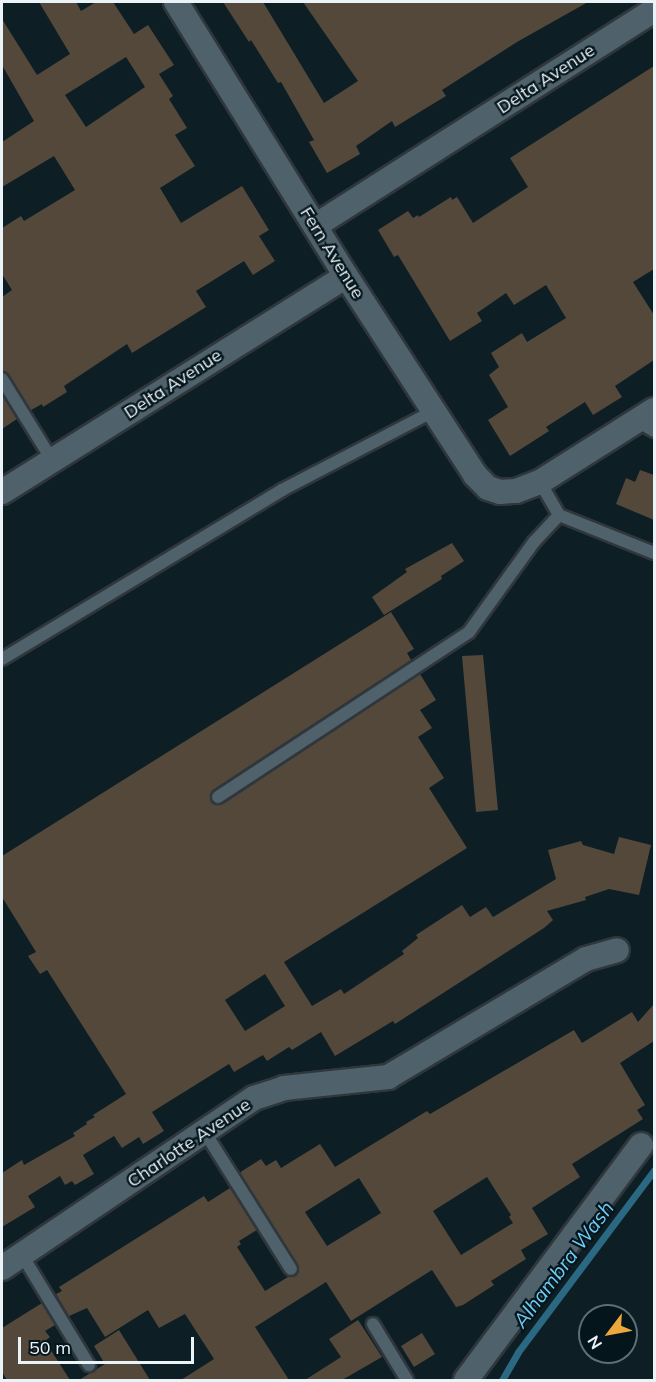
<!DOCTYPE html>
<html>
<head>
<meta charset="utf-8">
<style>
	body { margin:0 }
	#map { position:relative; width:656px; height:1382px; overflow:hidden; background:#0e1e25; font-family:Mulish,sans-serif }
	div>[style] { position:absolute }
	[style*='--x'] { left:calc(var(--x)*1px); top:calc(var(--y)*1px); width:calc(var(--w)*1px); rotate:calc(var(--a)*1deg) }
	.stream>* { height:7px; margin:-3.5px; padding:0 3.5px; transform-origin:3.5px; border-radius:3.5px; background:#2b6983 }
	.building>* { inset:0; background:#53483a }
	.roads { filter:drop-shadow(2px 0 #2f373d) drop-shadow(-2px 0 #2f373d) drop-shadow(0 2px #2f373d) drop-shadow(0 -2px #2f373d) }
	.lane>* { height:12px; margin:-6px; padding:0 6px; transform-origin:6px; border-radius:6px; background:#4f616a }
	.street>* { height:24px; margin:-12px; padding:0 12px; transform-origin:12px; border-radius:12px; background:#4f616a }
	span { translate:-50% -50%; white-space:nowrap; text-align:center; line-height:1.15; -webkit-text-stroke:4.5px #05151c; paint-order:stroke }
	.street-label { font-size:18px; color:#e9f3f8 }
	.water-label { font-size:20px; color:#6ecbf4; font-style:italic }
	.frame { position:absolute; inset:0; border:3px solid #e9f3f8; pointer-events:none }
	.north { position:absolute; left:578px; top:1304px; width:60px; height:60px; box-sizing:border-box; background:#05151c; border:2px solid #606e74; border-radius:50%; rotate:238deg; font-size:16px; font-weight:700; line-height:24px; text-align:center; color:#e9f3f8 }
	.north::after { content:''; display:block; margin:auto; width:21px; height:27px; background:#eda83b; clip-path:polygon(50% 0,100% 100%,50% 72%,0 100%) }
	.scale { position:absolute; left:18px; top:1337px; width:176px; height:27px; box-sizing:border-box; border:3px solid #e9f3f8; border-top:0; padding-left:8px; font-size:18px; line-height:21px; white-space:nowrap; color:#e9f3f8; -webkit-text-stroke:4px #05151c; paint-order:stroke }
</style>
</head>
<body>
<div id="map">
	<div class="stream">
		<div style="--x:502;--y:1380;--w:32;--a:-60"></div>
		<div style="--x:518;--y:1352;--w:227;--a:-53.2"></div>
	</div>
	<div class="building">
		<div style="clip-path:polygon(evenodd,39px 2px,76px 2px,81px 11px,96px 2px,113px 2px,134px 34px,148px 25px,174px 65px,159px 74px,173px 96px,169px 99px,187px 128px,175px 135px,195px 166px,160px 188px,181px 223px,242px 186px,269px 230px,259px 236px,275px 261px,253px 275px,244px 261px,196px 291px,206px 307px,132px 353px,127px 344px,64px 386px,67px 392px,43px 407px,42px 404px,31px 410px,9px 375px,2px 371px,2px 297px,12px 290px,2px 274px,2px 228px,21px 216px,24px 221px,75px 190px,54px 156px,2px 187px,2px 142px,34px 121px,2px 65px,2px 19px,37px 75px,70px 54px,39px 2px,126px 57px,145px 87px,86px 127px,65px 95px,126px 57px)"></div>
		<div style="clip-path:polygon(223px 2px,263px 2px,324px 103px,358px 81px,303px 2px,588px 2px,517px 42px,442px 90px,446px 96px,395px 127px,392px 121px,356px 146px,360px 154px,327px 173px,309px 142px,314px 140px,281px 82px,278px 83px,251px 40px,249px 42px)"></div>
		<div style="clip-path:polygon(654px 66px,654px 269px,633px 282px,654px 315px,654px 360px,615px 386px,622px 397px,593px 415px,585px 402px,546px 427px,549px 431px,510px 456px,488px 420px,508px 407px,489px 375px,499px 367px,491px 353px,522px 333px,527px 342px,566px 318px,546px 285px,514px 305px,506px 293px,477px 313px,482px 321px,450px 341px,398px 255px,394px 257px,378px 230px,408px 211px,413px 218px,418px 215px,419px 217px,451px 197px,452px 200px,457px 197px,473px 223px,528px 187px,510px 158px)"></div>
		<div style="clip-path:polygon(2px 394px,17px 419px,2px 429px)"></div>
		<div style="clip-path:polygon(640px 470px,654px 475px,654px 520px,616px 504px,626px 478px,635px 482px)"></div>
		<div style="clip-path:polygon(452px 543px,464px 561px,441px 576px,442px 579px,384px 615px,372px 597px,407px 572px,405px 569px)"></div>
		<div style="clip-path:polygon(evenodd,391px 612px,414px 649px,407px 653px,411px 660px,213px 790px,210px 797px,214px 804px,223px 804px,420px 674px,436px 700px,420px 710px,432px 728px,418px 737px,444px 778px,429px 788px,467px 848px,284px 962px,312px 1006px,341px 989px,344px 994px,404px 954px,402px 951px,418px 938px,416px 935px,462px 905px,470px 917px,486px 907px,493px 917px,556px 879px,548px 850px,581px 841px,583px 845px,614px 854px,619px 837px,651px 845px,639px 895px,609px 889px,585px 897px,586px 900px,547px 911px,553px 920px,544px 928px,395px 1024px,393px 1021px,335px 1056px,321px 1032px,292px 1050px,289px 1047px,267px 1061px,263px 1055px,234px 1072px,229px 1064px,152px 1112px,164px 1131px,143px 1144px,139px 1137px,122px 1148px,114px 1136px,83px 1155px,94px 1174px,75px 1185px,72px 1181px,65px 1185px,60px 1176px,28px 1196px,35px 1207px,2px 1227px,2px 1173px,22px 1160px,24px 1165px,75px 1136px,73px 1133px,87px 1124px,86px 1122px,95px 1117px,93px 1115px,126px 1094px,47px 970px,40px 974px,28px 956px,36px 952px,2px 897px,2px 856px,391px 612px,265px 974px,285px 1006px,245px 1031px,225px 1000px,265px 974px)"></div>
		<div style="clip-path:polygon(483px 655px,498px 810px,476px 812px,462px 656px)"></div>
		<div style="clip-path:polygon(evenodd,654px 1004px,654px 1041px,620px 1063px,645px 1105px,637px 1110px,643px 1119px,572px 1164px,580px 1177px,532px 1208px,548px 1234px,521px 1250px,526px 1259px,491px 1281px,494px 1285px,463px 1305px,456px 1307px,432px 1270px,351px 1321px,326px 1282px,255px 1327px,289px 1380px,181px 1380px,214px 1359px,185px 1314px,159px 1328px,148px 1310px,105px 1337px,87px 1308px,69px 1316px,56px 1294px,62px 1291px,59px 1287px,204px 1196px,208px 1202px,230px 1188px,257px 1230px,239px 1241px,241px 1244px,237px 1247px,265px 1291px,288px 1277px,296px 1276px,299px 1268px,240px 1173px,242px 1171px,261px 1159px,266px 1166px,276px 1160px,281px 1168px,320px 1144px,335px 1167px,427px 1111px,430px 1114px,574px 1030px,582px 1043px,632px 1012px,638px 1022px,654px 1004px,487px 1177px,511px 1215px,509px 1217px,513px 1223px,461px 1255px,433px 1211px,487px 1177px,654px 1004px,359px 1178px,381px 1213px,327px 1246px,305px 1212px,359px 1178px)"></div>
		<div style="clip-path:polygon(42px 1303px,55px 1325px,45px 1331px,50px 1337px,45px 1341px,70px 1380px,7px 1380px,2px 1372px,2px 1328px)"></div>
		<div style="clip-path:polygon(358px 1320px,382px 1357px,342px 1380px,305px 1380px,341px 1357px,329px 1339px)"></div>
		<div style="clip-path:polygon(119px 1330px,150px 1380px,79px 1380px,105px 1364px,94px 1346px)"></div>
		<div style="clip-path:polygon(422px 1333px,435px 1354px,414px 1367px,401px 1346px)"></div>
	</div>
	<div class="roads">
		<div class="lane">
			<div style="--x:2;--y:379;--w:95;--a:58.3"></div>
			<div style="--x:637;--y:421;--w:20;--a:30"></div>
			<div style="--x:540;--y:482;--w:38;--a:60"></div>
			<div style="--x:559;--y:515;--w:102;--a:21.8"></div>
			<div style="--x:2;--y:659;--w:327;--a:-31.1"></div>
			<div style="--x:282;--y:490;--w:171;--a:-27.5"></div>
			<div style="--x:218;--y:797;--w:300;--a:-33.3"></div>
			<div style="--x:469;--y:632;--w:111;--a:-54.2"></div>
			<div style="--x:534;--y:542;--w:37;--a:-47"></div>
			<div style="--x:204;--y:1131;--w:163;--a:57.8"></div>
			<div style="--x:22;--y:1255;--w:129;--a:58.7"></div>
			<div style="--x:373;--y:1324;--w:66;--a:58.7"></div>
		</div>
		<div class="street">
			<div style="--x:176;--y:2;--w:322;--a:58.2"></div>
			<div style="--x:346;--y:276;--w:237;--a:57"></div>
			<div style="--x:475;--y:475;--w:18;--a:45"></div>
			<div style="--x:488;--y:488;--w:13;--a:18"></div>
			<div style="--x:500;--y:492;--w:16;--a:-4"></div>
			<div style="--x:516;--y:491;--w:26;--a:-21"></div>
			<div style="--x:540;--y:482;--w:135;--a:-32.3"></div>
			<div style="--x:315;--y:226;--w:402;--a:-32.5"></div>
			<div style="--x:2;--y:492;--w:406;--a:-32.1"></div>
			<div style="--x:2;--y:1268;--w:304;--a:-34"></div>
			<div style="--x:254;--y:1098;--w:32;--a:-18"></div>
			<div style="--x:284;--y:1088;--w:105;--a:-6"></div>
			<div style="--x:388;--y:1077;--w:230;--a:-30.8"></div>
			<div style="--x:586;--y:959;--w:32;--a:-16"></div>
			<div style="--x:466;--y:1380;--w:293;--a:-53.3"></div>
		</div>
	</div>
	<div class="street-label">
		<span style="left:546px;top:79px;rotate:-33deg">Delta Avenue</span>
		<span style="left:332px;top:253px;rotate:58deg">Fern Avenue</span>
		<span style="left:173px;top:384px;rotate:-33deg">Delta Avenue</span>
		<span style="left:189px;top:1143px;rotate:-34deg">Charlotte Avenue</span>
	</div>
	<div class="water-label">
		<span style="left:563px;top:1264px;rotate:-53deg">Alhambra Wash</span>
	</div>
	<div class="frame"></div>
	<div class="north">N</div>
	<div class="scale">50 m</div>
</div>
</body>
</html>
